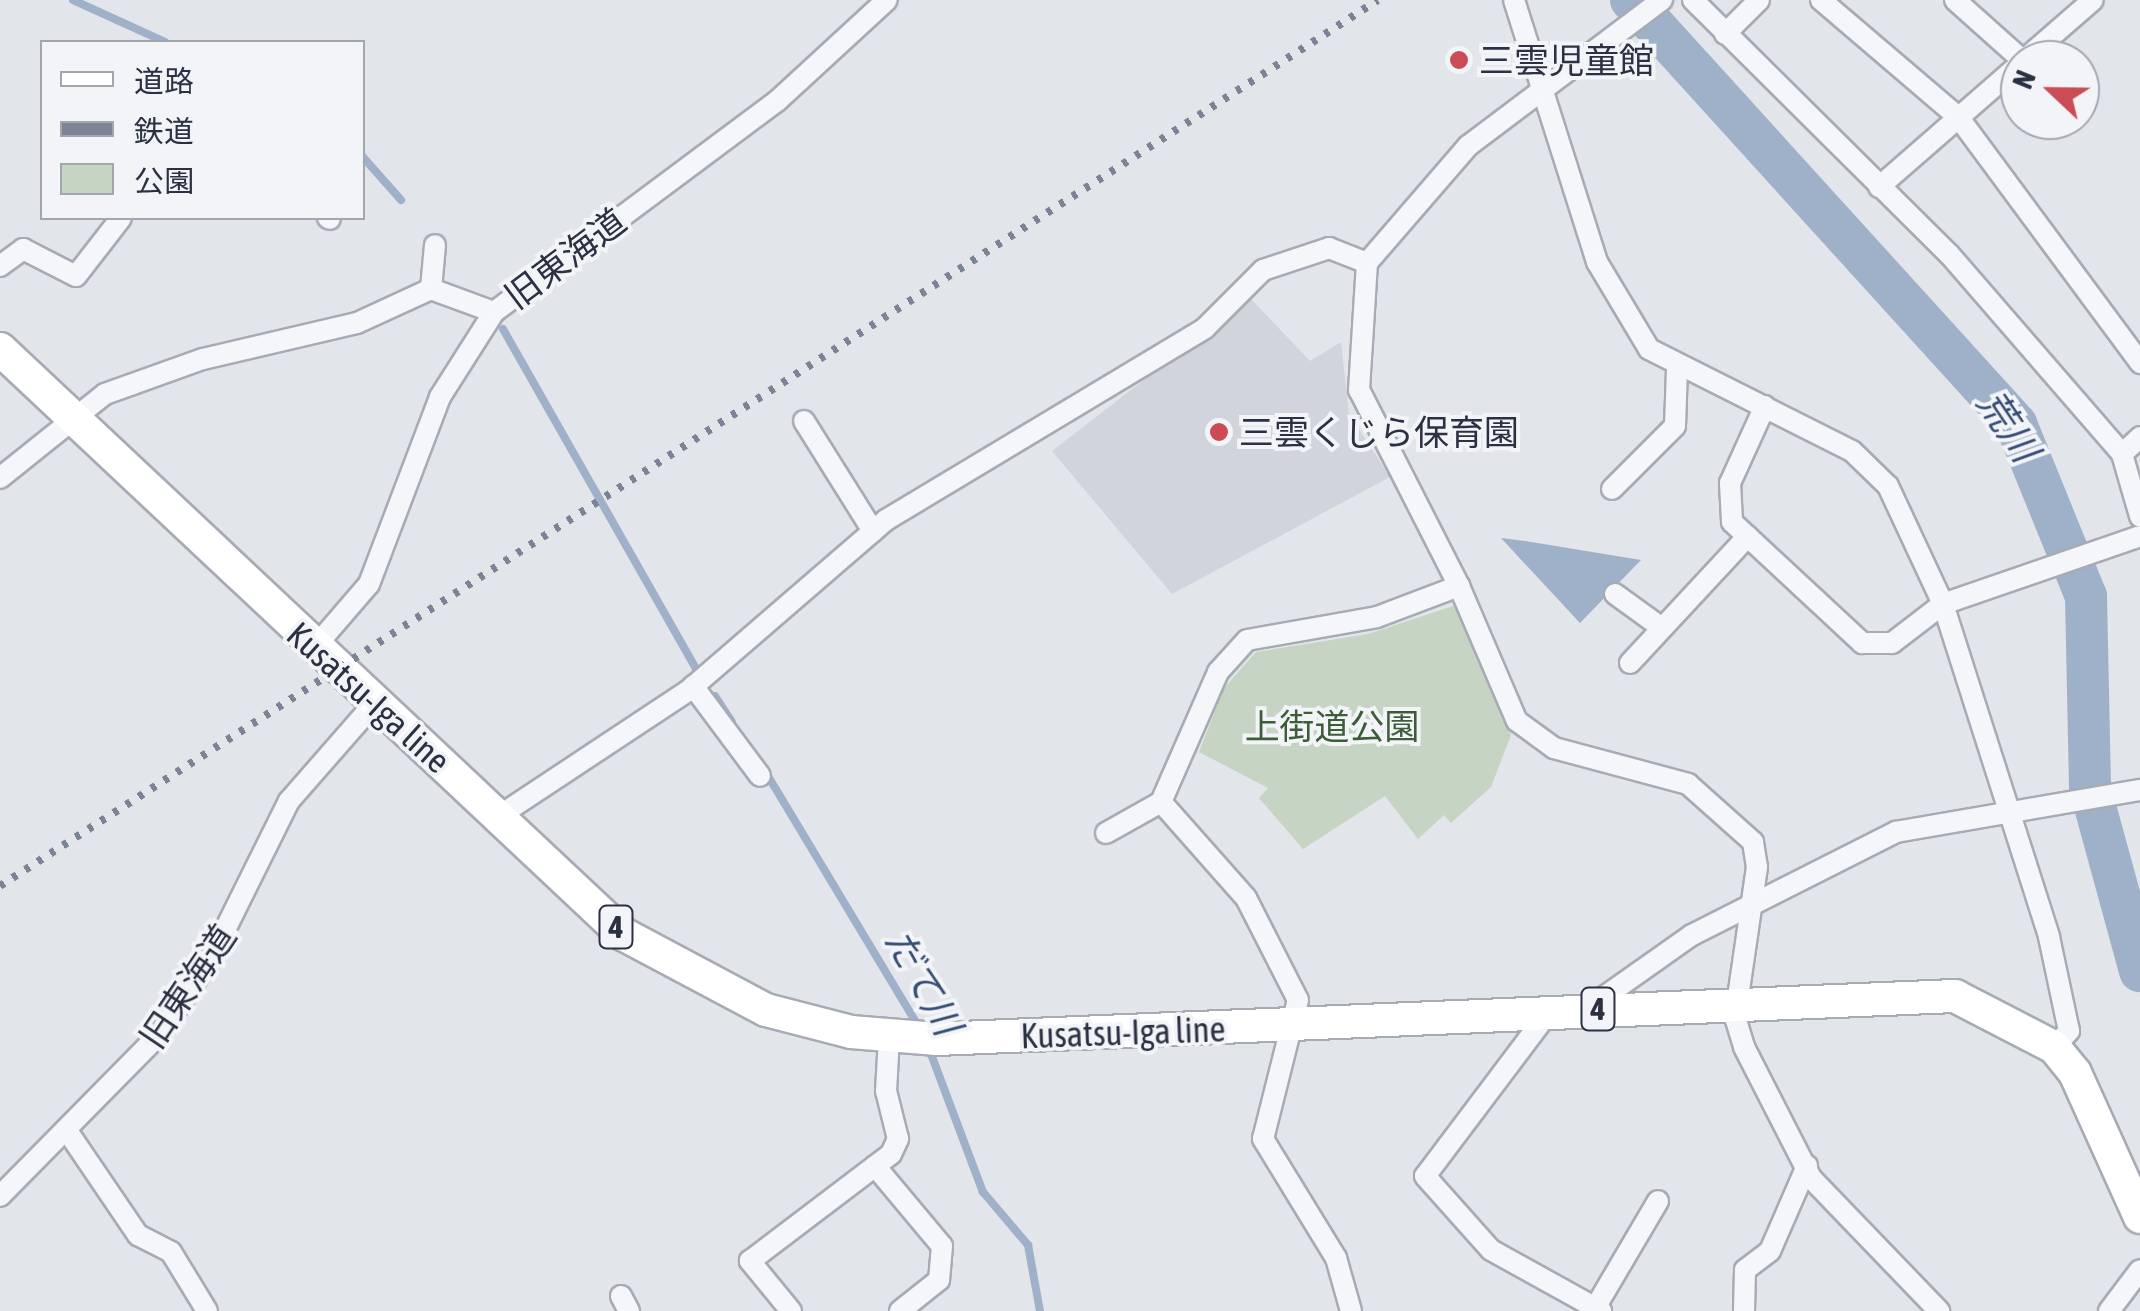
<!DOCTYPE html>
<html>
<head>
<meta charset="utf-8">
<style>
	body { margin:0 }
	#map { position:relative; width:2140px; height:1311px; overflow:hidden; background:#e2e5ea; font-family:"Asap Condensed","Noto Sans JP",sans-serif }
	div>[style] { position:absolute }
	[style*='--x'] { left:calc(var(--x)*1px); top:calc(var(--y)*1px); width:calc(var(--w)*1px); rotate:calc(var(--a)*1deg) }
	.built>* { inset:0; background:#d1d4dc }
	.green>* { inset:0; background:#c6d4c4 }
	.water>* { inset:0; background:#9fb0c9 }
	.stream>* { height:8px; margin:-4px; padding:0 4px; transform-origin:4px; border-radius:4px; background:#9fb0c9 }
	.river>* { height:42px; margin:-21px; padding:0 21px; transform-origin:21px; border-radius:21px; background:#9fb0c9 }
	.roads { filter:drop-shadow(2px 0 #a7abb4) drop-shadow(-2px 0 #a7abb4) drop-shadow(0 2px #a7abb4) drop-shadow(0 -2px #a7abb4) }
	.street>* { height:20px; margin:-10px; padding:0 10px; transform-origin:10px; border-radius:10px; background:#f5f6f9 }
	.primary>* { height:32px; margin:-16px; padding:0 16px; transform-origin:16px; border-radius:16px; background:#fff }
	.rail>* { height:8px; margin-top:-4px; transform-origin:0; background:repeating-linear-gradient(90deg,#7c8394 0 5px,transparent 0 15px) }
	.dots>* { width:28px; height:28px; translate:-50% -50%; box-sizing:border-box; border:5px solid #f2f4f8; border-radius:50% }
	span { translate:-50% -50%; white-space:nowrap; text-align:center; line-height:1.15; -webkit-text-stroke:8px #f2f4f8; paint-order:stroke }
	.shield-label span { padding:2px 8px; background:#f2f4f8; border:2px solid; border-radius:8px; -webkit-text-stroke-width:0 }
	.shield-label { font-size:32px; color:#2b3142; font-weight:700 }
	.poi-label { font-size:35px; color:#2b3142 }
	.left { translate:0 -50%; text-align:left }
	.street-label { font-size:35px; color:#2b3142 }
	.park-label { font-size:35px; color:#3c5d38 }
	.water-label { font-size:38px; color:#364d75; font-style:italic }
	.legend { position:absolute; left:40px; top:40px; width:325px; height:180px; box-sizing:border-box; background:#f2f4f8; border:2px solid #a2a6af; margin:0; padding:12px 18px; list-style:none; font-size:30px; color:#2b3142 }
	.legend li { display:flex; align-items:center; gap:20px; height:50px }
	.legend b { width:50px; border:2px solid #a2a6af }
	.north { position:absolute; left:2000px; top:40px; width:100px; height:100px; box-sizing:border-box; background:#f2f4f8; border:2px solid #a2a6af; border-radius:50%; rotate:292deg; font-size:28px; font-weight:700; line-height:40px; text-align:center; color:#2b3142 }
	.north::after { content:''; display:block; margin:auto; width:35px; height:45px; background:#cb4c54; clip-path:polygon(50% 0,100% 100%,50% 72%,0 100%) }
</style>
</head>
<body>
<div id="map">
	<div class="built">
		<div style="clip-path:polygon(1250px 298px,1310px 361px,1341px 342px,1349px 414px,1390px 477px,1172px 594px,1052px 451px)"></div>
	</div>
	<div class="green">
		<div style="clip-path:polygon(1456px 605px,1511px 735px,1491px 787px,1451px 823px,1444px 815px,1418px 839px,1385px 796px,1303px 849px,1259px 798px,1268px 788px,1199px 752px,1224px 688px,1256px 652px,1368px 634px)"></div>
	</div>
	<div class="water">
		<div style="clip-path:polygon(1501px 538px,1525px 541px,1641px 560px,1580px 623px)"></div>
	</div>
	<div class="stream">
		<div style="--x:73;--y:0;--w:101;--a:24.5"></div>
		<div style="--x:362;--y:156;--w:59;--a:48.4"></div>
		<div style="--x:503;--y:329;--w:392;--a:60.4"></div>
		<div style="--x:715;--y:696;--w:31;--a:57"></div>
		<div style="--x:765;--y:771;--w:301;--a:59"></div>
		<div style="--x:928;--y:1046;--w:156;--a:69.4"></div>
		<div style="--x:983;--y:1192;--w:70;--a:49.7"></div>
		<div style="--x:1028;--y:1245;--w:67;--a:79.7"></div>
	</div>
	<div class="river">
		<div style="--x:1631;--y:0;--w:573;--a:47.76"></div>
		<div style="--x:2016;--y:424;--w:186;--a:67.9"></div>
		<div style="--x:2086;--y:596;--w:192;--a:88.8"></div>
		<div style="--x:2090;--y:788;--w:190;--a:74.7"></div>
	</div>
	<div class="roads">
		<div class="street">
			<div style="--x:1514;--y:0;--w:275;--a:72.4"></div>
			<div style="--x:1597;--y:262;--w:101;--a:59.1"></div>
			<div style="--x:1649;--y:349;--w:227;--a:26.7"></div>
			<div style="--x:1852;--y:451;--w:50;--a:44.2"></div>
			<div style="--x:1888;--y:486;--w:130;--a:65"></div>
			<div style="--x:1943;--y:604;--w:349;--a:72.3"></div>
			<div style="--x:2049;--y:937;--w:96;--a:78"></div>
			<div style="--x:2069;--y:1031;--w:22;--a:133"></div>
			<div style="--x:1693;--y:0;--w:361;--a:44.8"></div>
			<div style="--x:1949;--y:254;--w:264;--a:49.1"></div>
			<div style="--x:2122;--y:454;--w:65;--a:73.8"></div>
			<div style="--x:1821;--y:0;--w:182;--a:40.5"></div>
			<div style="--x:1959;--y:118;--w:305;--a:53.5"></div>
			<div style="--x:1955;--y:0;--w:90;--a:41.8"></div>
			<div style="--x:1725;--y:34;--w:48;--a:-45"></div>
			<div style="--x:2024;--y:60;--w:91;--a:-41"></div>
			<div style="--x:1879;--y:187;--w:187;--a:-41.1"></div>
			<div style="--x:328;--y:218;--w:2;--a:27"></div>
			<div style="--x:0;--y:266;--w:29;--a:-36"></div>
			<div style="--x:23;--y:249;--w:59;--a:27"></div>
			<div style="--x:76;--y:276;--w:73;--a:-52.2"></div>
			<div style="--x:431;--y:289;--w:44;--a:-84.8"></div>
			<div style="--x:1765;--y:406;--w:85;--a:114.4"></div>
			<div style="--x:1730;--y:483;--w:39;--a:87"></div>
			<div style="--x:1732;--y:522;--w:178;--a:42.9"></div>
			<div style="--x:1862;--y:643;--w:30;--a:0"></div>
			<div style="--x:1892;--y:643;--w:64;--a:-37.4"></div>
			<div style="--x:1943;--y:604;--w:208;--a:-19"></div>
			<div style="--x:804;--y:421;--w:130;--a:57.9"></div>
			<div style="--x:2122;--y:454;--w:25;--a:-43"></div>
			<div style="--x:0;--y:478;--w:134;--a:-38.7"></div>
			<div style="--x:105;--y:394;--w:104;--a:-19.7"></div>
			<div style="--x:203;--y:359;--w:158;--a:-13.2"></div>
			<div style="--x:357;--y:323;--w:81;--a:-24.7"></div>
			<div style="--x:431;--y:289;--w:67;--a:20.1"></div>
			<div style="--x:1612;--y:489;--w:89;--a:-45"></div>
			<div style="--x:1675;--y:426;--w:56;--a:-88"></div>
			<div style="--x:1459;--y:586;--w:147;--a:66.8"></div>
			<div style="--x:1517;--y:721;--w:46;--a:36.1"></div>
			<div style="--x:1554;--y:748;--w:139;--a:15"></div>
			<div style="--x:1688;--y:784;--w:87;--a:41.7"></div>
			<div style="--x:1753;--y:842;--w:25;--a:81"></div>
			<div style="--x:1757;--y:867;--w:152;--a:98.3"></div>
			<div style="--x:1735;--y:1017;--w:31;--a:73"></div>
			<div style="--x:1744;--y:1047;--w:147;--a:62.9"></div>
			<div style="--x:1811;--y:1178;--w:185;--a:46.1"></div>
			<div style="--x:1615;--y:594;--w:58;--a:35.9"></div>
			<div style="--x:314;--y:648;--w:84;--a:-49.3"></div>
			<div style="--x:369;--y:584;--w:200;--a:-69.2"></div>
			<div style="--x:440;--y:397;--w:101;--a:-57.6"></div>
			<div style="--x:494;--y:312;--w:353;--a:-36.7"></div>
			<div style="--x:777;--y:101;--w:149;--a:-42.6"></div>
			<div style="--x:1630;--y:663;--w:173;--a:-47.1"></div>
			<div style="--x:693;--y:686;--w:112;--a:53.3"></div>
			<div style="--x:499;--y:816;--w:227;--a:-33.5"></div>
			<div style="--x:688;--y:691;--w:262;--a:-40.8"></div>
			<div style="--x:886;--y:520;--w:372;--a:-31"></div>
			<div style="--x:1205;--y:328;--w:82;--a:-45"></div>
			<div style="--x:1263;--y:270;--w:70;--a:-18.4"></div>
			<div style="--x:1329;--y:248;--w:41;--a:21.5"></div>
			<div style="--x:1106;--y:833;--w:63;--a:-29.4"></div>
			<div style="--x:1587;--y:1009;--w:128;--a:-35.2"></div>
			<div style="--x:1692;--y:935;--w:229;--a:-26.8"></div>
			<div style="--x:1896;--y:832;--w:248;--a:-9.8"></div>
			<div style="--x:1548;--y:1013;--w:204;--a:127"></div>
			<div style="--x:1425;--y:1176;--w:99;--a:48.3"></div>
			<div style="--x:1491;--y:1250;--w:126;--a:29"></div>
			<div style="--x:70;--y:1135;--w:121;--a:55.8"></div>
			<div style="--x:138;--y:1235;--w:37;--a:27"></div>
			<div style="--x:171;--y:1252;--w:69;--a:58.6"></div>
			<div style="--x:875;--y:1166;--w:104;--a:50.1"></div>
			<div style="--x:942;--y:1246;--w:34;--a:95"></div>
			<div style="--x:939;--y:1280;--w:50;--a:141.5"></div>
			<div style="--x:0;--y:1196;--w:225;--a:-45.4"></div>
			<div style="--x:158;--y:1036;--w:94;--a:-55.8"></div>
			<div style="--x:211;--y:958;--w:175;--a:-63.6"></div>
			<div style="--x:289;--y:801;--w:129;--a:-48.8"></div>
			<div style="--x:621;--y:1296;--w:17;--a:62"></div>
			<div style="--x:1595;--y:1308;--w:124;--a:-59.5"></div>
			<div style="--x:791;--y:1311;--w:65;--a:-129.4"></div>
			<div style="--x:750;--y:1261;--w:177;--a:-37.2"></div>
			<div style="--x:891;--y:1154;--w:17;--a:-65"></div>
			<div style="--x:898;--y:1139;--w:49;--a:-104"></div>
			<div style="--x:886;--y:1091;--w:54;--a:-86.8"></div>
			<div style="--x:1351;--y:1311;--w:55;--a:-105.8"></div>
			<div style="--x:1336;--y:1258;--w:140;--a:-121.5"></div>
			<div style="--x:1263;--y:1139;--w:143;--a:-75.9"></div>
			<div style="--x:1298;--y:1000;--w:114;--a:-117"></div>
			<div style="--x:1246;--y:898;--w:128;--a:-131.5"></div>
			<div style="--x:1161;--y:802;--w:142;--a:-66.3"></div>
			<div style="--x:1218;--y:672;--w:43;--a:-47.8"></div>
			<div style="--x:1247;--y:640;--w:132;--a:-10"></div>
			<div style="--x:1377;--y:617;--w:88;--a:-20.7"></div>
			<div style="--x:1459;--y:586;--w:220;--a:-117"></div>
			<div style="--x:1359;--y:390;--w:127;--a:-86.4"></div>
			<div style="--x:1367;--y:263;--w:155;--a:-49.2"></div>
			<div style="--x:1468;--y:146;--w:243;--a:-37"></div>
			<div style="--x:1744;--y:1311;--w:41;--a:-88.6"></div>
			<div style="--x:1745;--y:1270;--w:31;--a:-37"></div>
			<div style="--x:1770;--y:1251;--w:93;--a:-66.5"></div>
			<div style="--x:2109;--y:1311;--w:51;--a:-52.9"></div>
		</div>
		<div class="primary">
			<div style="--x:0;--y:349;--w:855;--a:43.2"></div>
			<div style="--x:623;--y:934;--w:162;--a:28"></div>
			<div style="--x:766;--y:1010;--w:88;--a:14.5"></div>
			<div style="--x:851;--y:1032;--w:86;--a:4.7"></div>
			<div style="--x:937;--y:1039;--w:1019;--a:-2.42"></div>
			<div style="--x:1955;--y:996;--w:111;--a:27.3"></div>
			<div style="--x:2054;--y:1047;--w:33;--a:51"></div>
			<div style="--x:2075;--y:1073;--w:158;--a:65.7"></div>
		</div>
	</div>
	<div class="rail">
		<div style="--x:0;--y:886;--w:1638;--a:-32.74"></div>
	</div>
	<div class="dots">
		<div style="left:1459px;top:60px;background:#cb4c54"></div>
		<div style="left:1219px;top:432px;background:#cb4c54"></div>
	</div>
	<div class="shield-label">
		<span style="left:616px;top:927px">4</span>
		<span style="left:1598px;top:1009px">4</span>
	</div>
	<div class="poi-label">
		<span class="left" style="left:1479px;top:60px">三雲児童館</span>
		<span class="left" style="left:1239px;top:432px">三雲くじら保育園</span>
	</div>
	<div class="street-label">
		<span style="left:565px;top:258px;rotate:-37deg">旧東海道</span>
		<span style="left:369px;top:697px;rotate:42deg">Kusatsu-Iga line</span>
		<span style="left:187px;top:986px;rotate:-56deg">旧東海道</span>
		<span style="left:1123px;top:1032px;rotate:-2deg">Kusatsu-Iga line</span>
	</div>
	<div class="park-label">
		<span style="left:1332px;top:726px">上街道公園</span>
	</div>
	<div class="water-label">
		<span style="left:2008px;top:426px;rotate:56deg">荒川</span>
		<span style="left:923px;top:982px;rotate:61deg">だて川</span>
	</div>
	<ul class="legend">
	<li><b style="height:12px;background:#fff"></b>道路</li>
	<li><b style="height:12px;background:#7c8394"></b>鉄道</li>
	<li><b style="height:28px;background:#c6d4c4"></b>公園</li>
	</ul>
	<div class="north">N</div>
</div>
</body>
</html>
